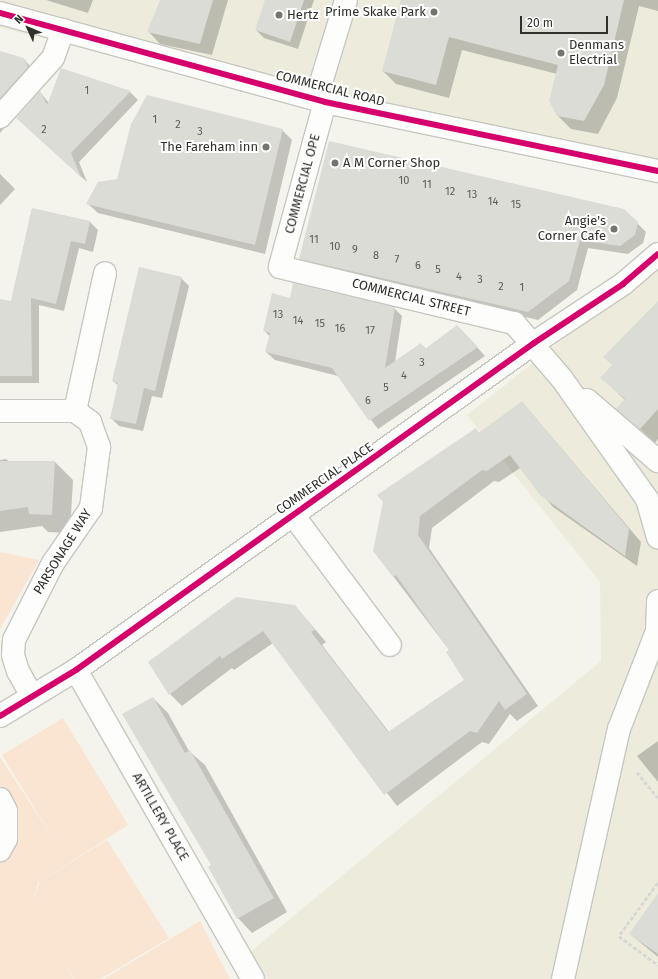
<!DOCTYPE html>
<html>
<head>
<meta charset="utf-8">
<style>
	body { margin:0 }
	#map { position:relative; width:658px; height:979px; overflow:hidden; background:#f4f4ec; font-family:"Fira Sans",sans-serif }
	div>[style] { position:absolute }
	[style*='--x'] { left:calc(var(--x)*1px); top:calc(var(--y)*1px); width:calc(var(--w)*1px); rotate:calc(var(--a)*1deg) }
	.built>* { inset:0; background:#edecdc }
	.green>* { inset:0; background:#fae4d2 }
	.shadow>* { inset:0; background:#0003 }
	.building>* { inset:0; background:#dcdcd6 }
	.path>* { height:2.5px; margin-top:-1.25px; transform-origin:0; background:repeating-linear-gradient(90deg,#d7d7d4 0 4px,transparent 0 6px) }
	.roads { filter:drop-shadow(1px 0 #c7c7c2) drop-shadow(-1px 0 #c7c7c2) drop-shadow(0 1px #c7c7c2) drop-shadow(0 -1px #c7c7c2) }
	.minor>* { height:22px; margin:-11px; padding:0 11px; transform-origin:11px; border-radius:11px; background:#fdfdfc }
	.cycleway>* { height:6px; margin:-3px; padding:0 3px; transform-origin:3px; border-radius:3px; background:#d6006c }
	.dots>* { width:11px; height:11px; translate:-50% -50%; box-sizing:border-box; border:2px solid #fff; border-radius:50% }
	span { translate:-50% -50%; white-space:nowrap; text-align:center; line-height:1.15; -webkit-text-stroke:4px #fff; paint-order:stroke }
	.number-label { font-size:11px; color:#5d5c56 }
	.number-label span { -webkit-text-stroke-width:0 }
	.poi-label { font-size:13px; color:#31312b }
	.right { translate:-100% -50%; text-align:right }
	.left { translate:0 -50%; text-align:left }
	.street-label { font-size:13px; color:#31312b }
	.north { position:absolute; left:8px; top:8px; width:40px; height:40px; -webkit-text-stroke:3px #fff; paint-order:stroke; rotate:314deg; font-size:11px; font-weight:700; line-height:16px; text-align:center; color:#31312b }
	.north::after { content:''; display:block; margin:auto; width:14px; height:18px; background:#31312b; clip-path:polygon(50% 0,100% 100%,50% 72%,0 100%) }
	.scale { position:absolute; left:520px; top:16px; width:88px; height:18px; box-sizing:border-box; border:2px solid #31312b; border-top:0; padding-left:5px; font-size:12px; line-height:14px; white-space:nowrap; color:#31312b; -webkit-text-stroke:3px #fff; paint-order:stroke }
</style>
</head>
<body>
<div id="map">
	<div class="built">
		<div style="clip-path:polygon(0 0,658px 0,658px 177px,0 28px)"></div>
		<div style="clip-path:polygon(658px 264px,658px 979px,268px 979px,250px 952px,601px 661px,600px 582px,467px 415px)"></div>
	</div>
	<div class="green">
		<div style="clip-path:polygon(0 552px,39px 560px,0 629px)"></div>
		<div style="clip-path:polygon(63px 718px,128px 825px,38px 883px,32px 903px,40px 882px,107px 840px,169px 938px,100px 979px,74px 979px,66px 965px,73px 979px,0 979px,0 757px,56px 843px,2px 755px)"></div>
		<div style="clip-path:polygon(200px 921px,230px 979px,104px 979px)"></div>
	</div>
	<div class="shadow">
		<div style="clip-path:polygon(46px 0,93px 0,88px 13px)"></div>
		<div style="clip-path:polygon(162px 0,228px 0,212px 55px,160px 44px,149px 32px)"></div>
		<div style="clip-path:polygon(266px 0,314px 0,298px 49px,264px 38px,256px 30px)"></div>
		<div style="clip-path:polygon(401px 0,658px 0,658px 11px,639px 6px,617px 98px,598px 134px,571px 129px,558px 116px,557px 74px,462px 50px,449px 98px,396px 84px,383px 71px)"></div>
		<div style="clip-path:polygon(0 52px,24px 59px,44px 83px,0 133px)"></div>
		<div style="clip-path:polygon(61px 69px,130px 92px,138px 100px,79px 162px,87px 182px,26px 126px,40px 92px,49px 103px)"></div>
		<div style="clip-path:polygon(282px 130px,292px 140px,265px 254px,98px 213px,88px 204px,118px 180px)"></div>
		<div style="clip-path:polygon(0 174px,15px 189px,0 205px)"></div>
		<div style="clip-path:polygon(32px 209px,90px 222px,98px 230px,93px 252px,79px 248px,64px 311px,39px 305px,39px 383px,0 383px,0 300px,11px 303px)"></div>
		<div style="clip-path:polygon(624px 210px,646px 232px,643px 243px,628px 254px,588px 248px,577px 290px,538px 320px,308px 267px,300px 258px)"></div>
		<div style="clip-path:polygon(181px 278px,189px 286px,162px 398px,152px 396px,143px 431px,119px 426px,111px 418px,119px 386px,113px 381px)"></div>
		<div style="clip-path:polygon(291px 299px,394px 308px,402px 316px,395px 362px,421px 344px,426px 349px,465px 334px,485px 356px,378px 429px,338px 376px,275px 360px,266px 352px,270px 337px,264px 330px)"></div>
		<div style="clip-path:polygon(658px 315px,658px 439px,655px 443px,618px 409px,625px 400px,602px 378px)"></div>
		<div style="clip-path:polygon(522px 402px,641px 542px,637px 566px,553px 507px,520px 468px,499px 482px,494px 481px,432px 528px,429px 548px,538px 706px,517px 721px,510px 714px,489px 744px,482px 742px,397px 806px,273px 643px,234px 670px,232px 668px,182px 706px,170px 694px,149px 663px,295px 606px,326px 642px,322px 645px,389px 732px,465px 680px,450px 651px,374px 551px,476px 430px,479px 433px)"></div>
		<div style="clip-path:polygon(6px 459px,10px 462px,55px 462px,73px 480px,70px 533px,48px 532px,42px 526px,0 532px,0 460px)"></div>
		<div style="clip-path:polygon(153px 698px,168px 713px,189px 751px,205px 765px,287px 912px,252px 933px,238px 918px,213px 865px)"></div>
		<div style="clip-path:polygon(658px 741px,658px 782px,637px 756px)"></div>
		<div style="clip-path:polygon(658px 895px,658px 957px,630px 934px)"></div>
	</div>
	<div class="building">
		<div style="clip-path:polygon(160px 0,213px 0,200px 44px,147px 32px)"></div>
		<div style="clip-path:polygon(265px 0,304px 0,290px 42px,255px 30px)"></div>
		<div style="clip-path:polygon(401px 0,624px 0,604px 85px,584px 121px,557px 116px,549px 101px,558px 65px,449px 37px,436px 85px,382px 71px)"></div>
		<div style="clip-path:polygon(0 51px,24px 58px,28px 67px,0 98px)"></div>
		<div style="clip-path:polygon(61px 68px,131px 91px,71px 153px,81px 177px,16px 118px,40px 91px,47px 105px)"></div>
		<div style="clip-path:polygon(147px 95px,283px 129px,255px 245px,86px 204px,98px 182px,117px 179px,131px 124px)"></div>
		<div style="clip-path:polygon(329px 141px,624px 209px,638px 222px,635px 235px,620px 246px,580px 240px,569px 281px,528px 312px,299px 259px)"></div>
		<div style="clip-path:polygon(32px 208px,90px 221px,85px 244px,71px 241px,56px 304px,31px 298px,32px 376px,0 376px,0 299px,11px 301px)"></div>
		<div style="clip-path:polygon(139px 267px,182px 277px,155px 391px,144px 388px,136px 424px,110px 419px,118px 383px,112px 381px)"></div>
		<div style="clip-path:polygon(293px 283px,395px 307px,385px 368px,421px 343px,425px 349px,457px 325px,478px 347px,369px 421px,332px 368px,265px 352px,270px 333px,263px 331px,272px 293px,290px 298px)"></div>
		<div style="clip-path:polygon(658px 301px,658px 409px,640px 429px,616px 409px,625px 399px,600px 378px,612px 365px,603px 357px)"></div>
		<div style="clip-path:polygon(522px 401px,629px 529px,625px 556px,540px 495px,510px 455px,487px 471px,482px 470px,420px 516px,418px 535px,527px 694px,505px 710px,499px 701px,477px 733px,470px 731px,384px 795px,263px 631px,222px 659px,220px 656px,169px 695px,148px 662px,236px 597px,295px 605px,315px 630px,311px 632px,388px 732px,464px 680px,446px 652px,449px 650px,396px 575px,393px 577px,373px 551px,383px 502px,377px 495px,476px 428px,479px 433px)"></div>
		<div style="clip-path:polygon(0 461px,55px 461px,52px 515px,29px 514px,28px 507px,0 511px)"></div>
		<div style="clip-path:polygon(153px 697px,185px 753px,190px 750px,274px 898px,237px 919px,208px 867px,211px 865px,122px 714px)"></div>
		<div style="clip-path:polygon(658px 893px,658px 954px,629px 934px)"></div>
	</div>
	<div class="path">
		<div style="--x:637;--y:772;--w:33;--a:51"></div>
		<div style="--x:658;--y:883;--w:66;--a:126.3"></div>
		<div style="--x:619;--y:936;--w:49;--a:36.6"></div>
	</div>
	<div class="roads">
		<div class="minor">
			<div style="--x:0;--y:13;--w:337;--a:15.3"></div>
			<div style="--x:325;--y:102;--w:340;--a:11.7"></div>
			<div style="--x:316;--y:99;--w:103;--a:-73.1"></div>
			<div style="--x:325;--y:102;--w:171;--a:105.3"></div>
			<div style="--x:280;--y:267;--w:241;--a:13.5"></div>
			<div style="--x:514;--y:323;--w:74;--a:49.4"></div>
			<div style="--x:562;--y:379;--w:147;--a:54.7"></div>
			<div style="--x:647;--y:499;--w:40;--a:74"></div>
			<div style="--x:0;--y:117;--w:79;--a:-48.1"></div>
			<div style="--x:53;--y:58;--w:30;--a:-70"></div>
			<div style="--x:587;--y:400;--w:94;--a:40.7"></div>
			<div style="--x:0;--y:411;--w:75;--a:0"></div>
			<div style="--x:75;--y:411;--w:19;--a:36"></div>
			<div style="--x:90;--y:422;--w:27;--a:70"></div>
			<div style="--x:99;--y:447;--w:62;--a:97.5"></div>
			<div style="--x:91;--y:508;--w:67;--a:124.6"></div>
			<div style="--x:53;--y:563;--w:86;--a:116.9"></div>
			<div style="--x:14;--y:640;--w:15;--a:94"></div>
			<div style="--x:13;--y:655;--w:17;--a:73"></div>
			<div style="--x:18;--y:671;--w:29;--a:61"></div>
			<div style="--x:75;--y:411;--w:141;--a:-77.7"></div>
			<div style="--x:293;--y:515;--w:162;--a:53.3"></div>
			<div style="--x:76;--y:670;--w:356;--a:60.2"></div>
			<div style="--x:0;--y:716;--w:89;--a:-31.2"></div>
			<div style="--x:76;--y:670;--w:563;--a:-35.53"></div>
			<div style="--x:534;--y:343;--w:107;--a:-33.5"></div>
			<div style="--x:623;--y:284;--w:46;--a:-40.6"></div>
			<div style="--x:0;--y:799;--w:13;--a:63"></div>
			<div style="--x:6;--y:811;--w:28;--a:90"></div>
			<div style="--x:6;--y:839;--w:13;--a:119"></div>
			<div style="--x:563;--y:979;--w:256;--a:-77.4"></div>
			<div style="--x:619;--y:729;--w:105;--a:-68.8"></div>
			<div style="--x:657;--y:631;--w:30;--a:-88"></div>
		</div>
	</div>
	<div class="cycleway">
		<div style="--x:0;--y:13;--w:337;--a:15.3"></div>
		<div style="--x:325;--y:102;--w:340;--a:11.7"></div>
		<div style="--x:0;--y:716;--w:89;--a:-31.2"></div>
		<div style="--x:76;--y:670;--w:563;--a:-35.53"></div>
		<div style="--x:534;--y:343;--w:107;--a:-33.5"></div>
		<div style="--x:623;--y:284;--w:46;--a:-40.6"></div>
	</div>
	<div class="dots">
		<div style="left:434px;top:12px;background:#75756f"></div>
		<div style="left:279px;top:15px;background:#75756f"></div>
		<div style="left:561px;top:53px;background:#75756f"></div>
		<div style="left:266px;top:147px;background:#75756f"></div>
		<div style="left:335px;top:163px;background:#75756f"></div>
		<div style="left:614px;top:229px;background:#75756f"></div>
	</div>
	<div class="number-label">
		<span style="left:87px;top:91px">1</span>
		<span style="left:155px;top:120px">1</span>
		<span style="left:178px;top:125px">2</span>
		<span style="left:44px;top:130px">2</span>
		<span style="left:200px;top:132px">3</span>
		<span style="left:404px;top:181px">10</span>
		<span style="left:427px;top:185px">11</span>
		<span style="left:450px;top:192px">12</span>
		<span style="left:472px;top:195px">13</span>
		<span style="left:493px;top:202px">14</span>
		<span style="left:516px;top:205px">15</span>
		<span style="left:314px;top:240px">11</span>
		<span style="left:335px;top:247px">10</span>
		<span style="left:355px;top:250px">9</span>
		<span style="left:376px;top:256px">8</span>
		<span style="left:397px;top:260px">7</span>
		<span style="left:418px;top:266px">6</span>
		<span style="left:438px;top:270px">5</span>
		<span style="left:459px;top:277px">4</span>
		<span style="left:480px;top:280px">3</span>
		<span style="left:501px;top:287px">2</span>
		<span style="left:522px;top:288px">1</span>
		<span style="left:278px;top:315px">13</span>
		<span style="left:298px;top:321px">14</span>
		<span style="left:320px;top:324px">15</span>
		<span style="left:340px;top:329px">16</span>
		<span style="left:370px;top:331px">17</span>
		<span style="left:422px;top:363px">3</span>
		<span style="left:404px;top:376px">4</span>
		<span style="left:386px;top:388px">5</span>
		<span style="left:368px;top:401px">6</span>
	</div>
	<div class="poi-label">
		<span class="right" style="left:426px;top:12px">Prime Skake Park</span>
		<span class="left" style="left:287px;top:15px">Hertz</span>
		<span class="left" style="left:569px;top:53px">Denmans<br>Electrial</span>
		<span class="right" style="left:258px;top:147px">The Fareham inn</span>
		<span class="left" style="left:343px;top:163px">A M Corner Shop</span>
		<span class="right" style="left:606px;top:229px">Angie's<br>Corner Cafe</span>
	</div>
	<div class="street-label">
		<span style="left:330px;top:89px;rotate:14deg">COMMERCIAL ROAD</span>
		<span style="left:303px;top:184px;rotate:-75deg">COMMERCIAL OPE</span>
		<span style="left:411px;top:298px;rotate:14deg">COMMERCIAL STREET</span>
		<span style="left:325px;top:479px;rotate:-35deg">COMMERCIAL PLACE</span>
		<span style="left:63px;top:552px;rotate:-58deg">PARSONAGE WAY</span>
		<span style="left:160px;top:817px;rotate:60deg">ARTILLERY PLACE</span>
	</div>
	<div class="north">N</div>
	<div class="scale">20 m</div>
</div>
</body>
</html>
